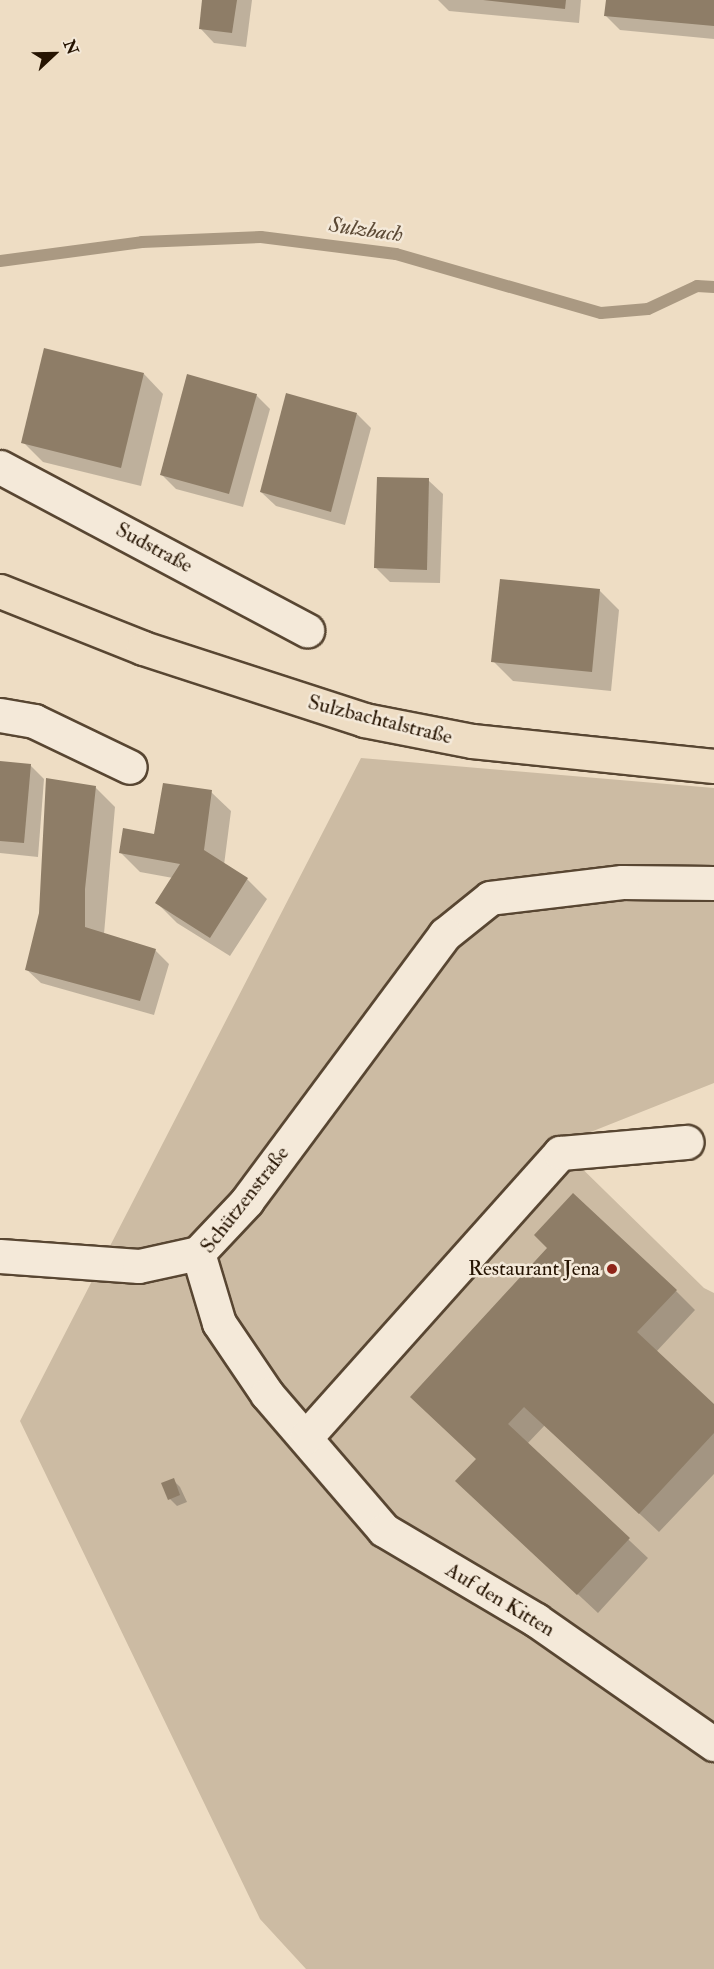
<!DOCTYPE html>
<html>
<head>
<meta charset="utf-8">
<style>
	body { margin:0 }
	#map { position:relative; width:714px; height:1969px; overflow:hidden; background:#eeddc4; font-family:"IM FELL Double Pica",serif }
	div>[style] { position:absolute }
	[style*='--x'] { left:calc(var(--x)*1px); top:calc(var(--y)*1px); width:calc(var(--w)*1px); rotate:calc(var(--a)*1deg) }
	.green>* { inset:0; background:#ccbba3 }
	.shadow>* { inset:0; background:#0003 }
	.stream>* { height:12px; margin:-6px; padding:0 6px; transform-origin:6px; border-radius:6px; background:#aa9982 }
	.building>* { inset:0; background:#8e7d67 }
	.roads { filter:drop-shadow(2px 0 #584632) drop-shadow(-2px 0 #584632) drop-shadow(0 2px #584632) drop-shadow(0 -2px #584632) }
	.minor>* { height:33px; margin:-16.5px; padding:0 16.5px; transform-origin:16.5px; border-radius:16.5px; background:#f4e9d9 }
	.major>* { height:33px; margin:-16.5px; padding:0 16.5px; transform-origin:16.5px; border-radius:16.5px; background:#eeddc4 }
	.dots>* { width:16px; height:16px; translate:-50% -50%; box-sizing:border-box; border:3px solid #f4e9d9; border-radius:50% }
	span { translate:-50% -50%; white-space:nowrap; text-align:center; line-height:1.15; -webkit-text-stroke:5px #f4e9d9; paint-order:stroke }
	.street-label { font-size:21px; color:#261402 }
	.poi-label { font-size:21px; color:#261402 }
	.right { translate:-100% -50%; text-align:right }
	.water-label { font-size:22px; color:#5b4935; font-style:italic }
	.north { position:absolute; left:24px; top:24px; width:60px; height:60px; -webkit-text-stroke:4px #f4e9d9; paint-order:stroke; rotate:68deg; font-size:16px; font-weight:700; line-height:24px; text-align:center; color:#261402 }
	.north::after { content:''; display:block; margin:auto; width:21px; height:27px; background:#261402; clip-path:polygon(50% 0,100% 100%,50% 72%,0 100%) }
</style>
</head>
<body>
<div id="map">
	<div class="green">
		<div style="clip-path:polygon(361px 758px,714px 788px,714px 1083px,558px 1145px,704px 1288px,714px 1293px,714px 1969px,306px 1969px,260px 1919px,20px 1421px)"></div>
	</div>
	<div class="shadow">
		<div style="clip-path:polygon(204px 0,252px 0,246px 47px,214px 43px,200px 28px)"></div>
		<div style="clip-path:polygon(438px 0,581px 0,579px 23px,449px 11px)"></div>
		<div style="clip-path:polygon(607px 0,714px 0,714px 39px,620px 30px,606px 16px)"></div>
		<div style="clip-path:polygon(144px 374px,163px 394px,141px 486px,43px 462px,23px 442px)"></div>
		<div style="clip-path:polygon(256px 395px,270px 409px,243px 507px,176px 489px,162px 475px)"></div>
		<div style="clip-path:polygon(357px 414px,371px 428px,345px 525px,276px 506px,261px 492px)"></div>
		<div style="clip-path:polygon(428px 480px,443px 494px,440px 583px,390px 582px,376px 568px)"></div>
		<div style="clip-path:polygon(599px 590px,619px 610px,611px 691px,513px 681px,493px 661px)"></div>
		<div style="clip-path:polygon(0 762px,30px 765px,44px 779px,38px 857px,0 853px)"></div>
		<div style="clip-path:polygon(95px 787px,115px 807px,104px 934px,155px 950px,169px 964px,154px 1015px,41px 983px,26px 969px)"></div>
		<div style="clip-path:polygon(211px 792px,231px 811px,224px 865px,247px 879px,267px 899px,230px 956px,177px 923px,157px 903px,173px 878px,140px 872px,120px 852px,155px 836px)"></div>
		<div style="clip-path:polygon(676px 1291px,695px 1310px,656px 1352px,714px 1406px,714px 1474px,659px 1532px,545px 1425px,527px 1444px,648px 1558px,598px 1613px,477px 1500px,478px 1459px,431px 1416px)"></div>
		<div style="clip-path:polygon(173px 1480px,180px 1487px,187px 1502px,177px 1506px,170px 1499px)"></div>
	</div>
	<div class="stream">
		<div style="--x:0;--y:261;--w:143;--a:-7.6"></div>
		<div style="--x:142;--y:242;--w:119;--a:-2.4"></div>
		<div style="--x:261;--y:237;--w:136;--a:7.2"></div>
		<div style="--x:396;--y:254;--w:213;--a:16.1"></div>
		<div style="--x:601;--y:313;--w:47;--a:-4.9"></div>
		<div style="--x:648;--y:309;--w:54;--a:-25.1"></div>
		<div style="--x:697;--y:286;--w:17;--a:3"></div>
	</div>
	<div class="building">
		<div style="clip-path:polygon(202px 0,237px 0,232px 33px,199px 29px)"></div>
		<div style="clip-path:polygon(483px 0,566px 0,565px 9px)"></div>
		<div style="clip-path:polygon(606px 0,714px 0,714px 26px,604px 16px)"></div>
		<div style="clip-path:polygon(44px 348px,144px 373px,121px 468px,21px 443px)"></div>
		<div style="clip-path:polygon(187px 374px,257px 394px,229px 494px,160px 475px)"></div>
		<div style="clip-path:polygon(286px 393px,357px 413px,331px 512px,260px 492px)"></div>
		<div style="clip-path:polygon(377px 477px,429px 478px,427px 570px,374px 568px)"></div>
		<div style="clip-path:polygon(500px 579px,600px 589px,592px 672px,491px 662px)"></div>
		<div style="clip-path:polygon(0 761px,31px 764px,24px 843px,0 841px)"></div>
		<div style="clip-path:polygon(46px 778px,96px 786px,85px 889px,85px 927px,156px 949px,140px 1001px,25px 970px,39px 913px)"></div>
		<div style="clip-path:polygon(163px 783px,212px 790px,204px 850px,248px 878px,210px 938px,155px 903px,180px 864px,119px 853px,123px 828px,154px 834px)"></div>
		<div style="clip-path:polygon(573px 1193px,677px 1290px,637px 1332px,714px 1404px,714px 1433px,639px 1514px,524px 1407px,508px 1424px,630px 1538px,577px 1595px,455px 1481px,476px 1459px,410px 1397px,547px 1248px,534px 1235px)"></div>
		<div style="clip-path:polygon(174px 1478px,180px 1495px,168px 1500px,161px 1483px)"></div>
	</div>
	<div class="roads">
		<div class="minor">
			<div style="--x:0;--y:467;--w:348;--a:28"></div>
			<div style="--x:0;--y:715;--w:35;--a:10"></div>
			<div style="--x:34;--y:721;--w:106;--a:25.6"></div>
			<div style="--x:714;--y:883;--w:92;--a:-179.4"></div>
			<div style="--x:622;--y:882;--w:133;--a:173.1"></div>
			<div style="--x:490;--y:898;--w:58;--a:141.3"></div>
			<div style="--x:445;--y:934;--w:332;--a:126.6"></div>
			<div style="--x:247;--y:1201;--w:71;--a:133.3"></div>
			<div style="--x:198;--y:1253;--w:73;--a:73.3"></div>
			<div style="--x:219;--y:1323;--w:86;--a:55.9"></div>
			<div style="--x:267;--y:1394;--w:179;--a:49.3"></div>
			<div style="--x:384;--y:1530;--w:177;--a:30.6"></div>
			<div style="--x:536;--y:1620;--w:217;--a:34.9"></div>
			<div style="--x:0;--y:1256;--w:139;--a:4.1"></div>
			<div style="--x:139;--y:1266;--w:60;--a:-12.4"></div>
			<div style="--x:306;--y:1437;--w:381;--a:-48.2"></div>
			<div style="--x:560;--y:1153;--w:127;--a:-5"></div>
		</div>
		<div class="major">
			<div style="--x:0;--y:591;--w:154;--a:21.7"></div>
			<div style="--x:143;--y:648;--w:232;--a:18"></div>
			<div style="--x:364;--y:720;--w:110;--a:11"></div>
			<div style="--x:472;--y:741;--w:243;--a:5.9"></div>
		</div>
	</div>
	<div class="dots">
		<div style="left:612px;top:1269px;background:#8f2418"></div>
	</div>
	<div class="street-label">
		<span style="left:154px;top:548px;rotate:28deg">Sudstraße</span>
		<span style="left:380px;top:720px;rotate:14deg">Sulzbachtalstraße</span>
		<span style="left:245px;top:1200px;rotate:-52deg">Schützenstraße</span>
		<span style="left:500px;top:1600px;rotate:31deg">Auf den Kitten</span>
	</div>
	<div class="poi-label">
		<span class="right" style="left:600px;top:1269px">Restaurant Jena</span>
	</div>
	<div class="water-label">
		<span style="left:366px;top:230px;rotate:8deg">Sulzbach</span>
	</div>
	<div class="north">N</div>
</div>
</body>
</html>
